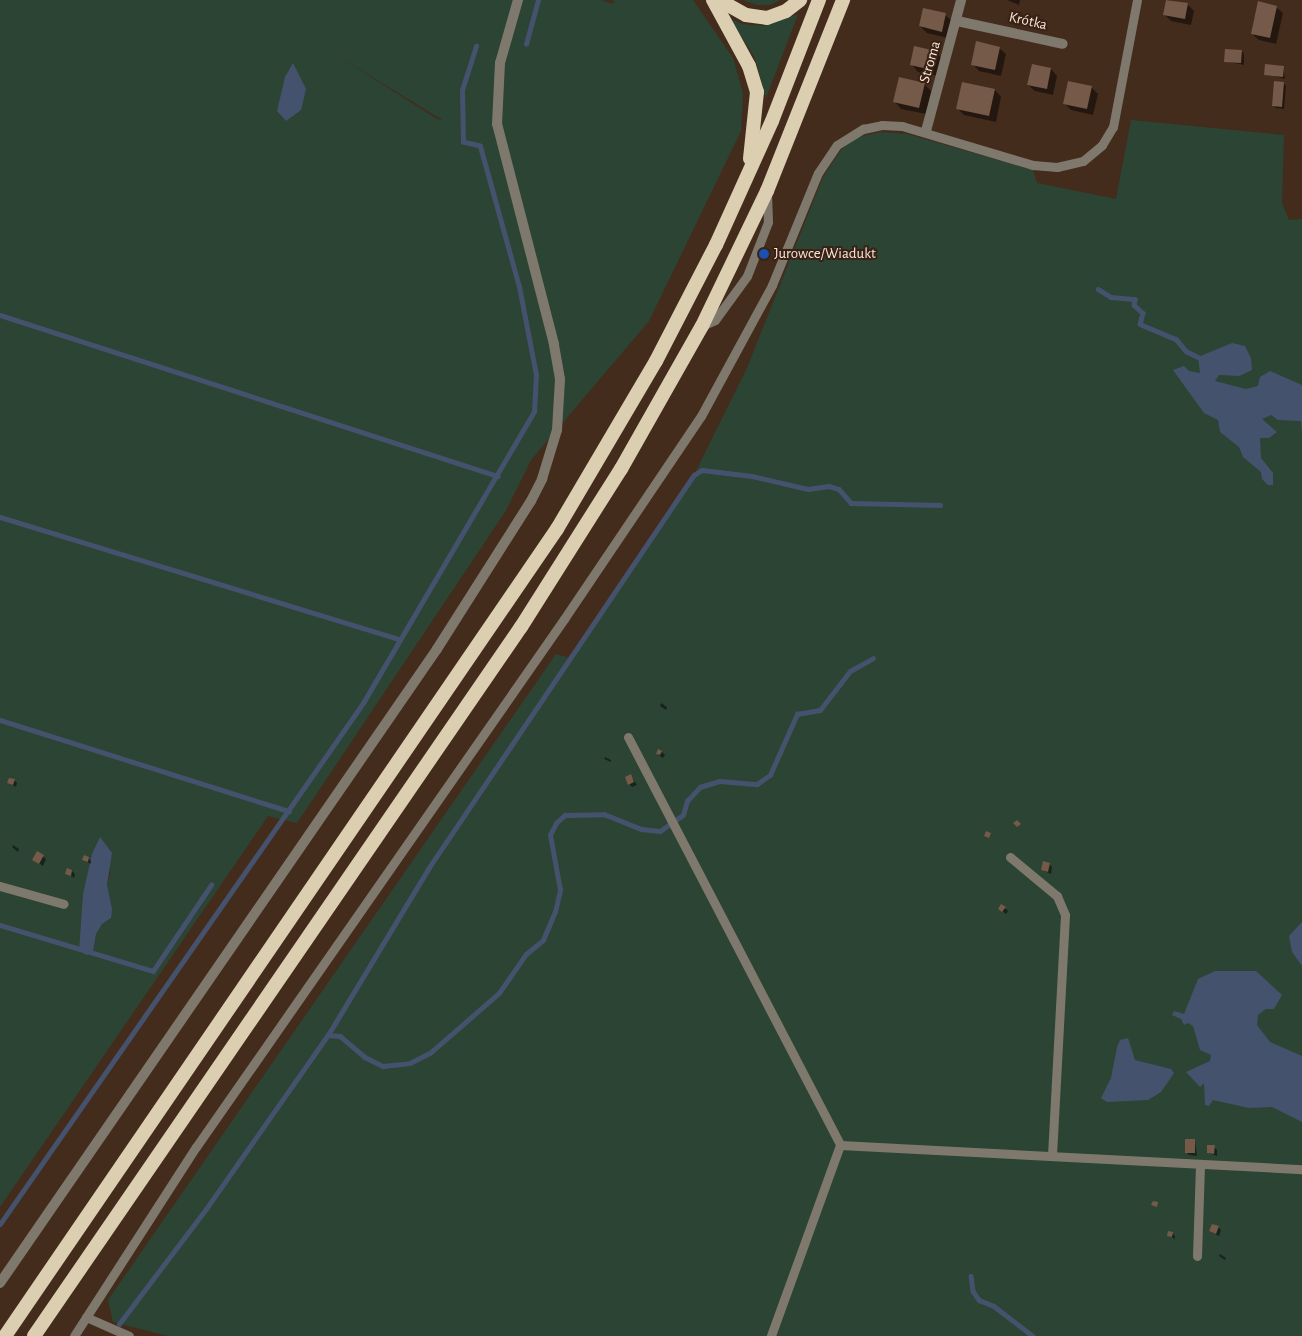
<!DOCTYPE html>
<html>
<head>
<meta charset="utf-8">
<style>
	body { margin:0 }
	#map { position:relative; width:1302px; height:1336px; overflow:hidden; background:#442c1d; font-family:"Alegreya Sans",sans-serif }
	div>[style] { position:absolute }
	[style*='--x'] { left:calc(var(--x)*1px); top:calc(var(--y)*1px); width:calc(var(--w)*1px); rotate:calc(var(--a)*1deg) }
	.green>* { inset:0; background:#2c4434 }
	.water>* { inset:0; background:#45526d }
	.shadow>* { inset:0; background:#0007 }
	.stream>* { height:4.5px; margin:-2.25px; padding:0 2.25px; transform-origin:2.25px; border-radius:2.25px; background:#45526d }
	.building>* { inset:0; background:#755949 }
	.service>* { height:9px; margin:-4.5px; padding:0 4.5px; transform-origin:4.5px; border-radius:4.5px; background:#7f796d }
	.minor>* { height:10px; margin:-5px; padding:0 5px; transform-origin:5px; border-radius:5px; background:#7f796d }
	.trunk>* { height:14px; margin:-7px; padding:0 7px; transform-origin:7px; border-radius:7px; background:#dbceb1 }
	.dots>* { width:14px; height:14px; translate:-50% -50%; box-sizing:border-box; border:2px solid #392213; border-radius:50% }
	span { translate:-50% -50%; white-space:nowrap; text-align:center; line-height:1.15; -webkit-text-stroke:4px #392213; paint-order:stroke }
	.street-label { font-size:15px; color:#f7e6dd }
	.poi-label { font-size:15px; color:#f7e6dd }
	.left { translate:0 -50%; text-align:left }
</style>
</head>
<body>
<div id="map">
	<div class="green">
		<div style="clip-path:polygon(evenodd,0 0,601px 0,613px 4px,614px 0,693px 0,733px 58px,743px 93px,741px 131px,649px 321px,531px 460px,505px 512px,297px 823px,268px 816px,0 1207px,0 0,338px 56px,444px 121px,437px 119px,338px 56px,0 0,111px 870px,107px 885px,111px 918px,102px 924px,96px 934px,93px 952px,79px 950px,83px 894px,111px 870px)"></div>
		<div style="clip-path:polygon(743px 0,780px 0,770px 5px,757px 5px)"></div>
		<div style="clip-path:polygon(798px 14px,766px 98px,754px 56px,729px 18px,742px 24px,765px 26px)"></div>
		<div style="clip-path:polygon(1131px 120px,1284px 135px,1282px 203px,1289px 220px,1302px 219px,1302px 1336px,168px 1336px,113px 1322px,108px 1300px,556px 654px,570px 658px,694px 475px,747px 368px,823px 177px,841px 150px,854px 138px,880px 132px,907px 134px,1033px 170px,1037px 183px,1116px 199px)"></div>
	</div>
	<div class="water">
		<div style="clip-path:polygon(293px 63px,306px 89px,301px 110px,286px 121px,277px 111px,285px 77px)"></div>
		<div style="clip-path:polygon(1232px 343px,1245px 346px,1251px 358px,1252px 370px,1239px 376px,1219px 375px,1215px 381px,1246px 389px,1258px 386px,1260px 377px,1270px 371px,1302px 385px,1302px 434px,1301px 421px,1278px 420px,1271px 415px,1262px 419px,1277px 432px,1269px 438px,1260px 438px,1261px 458px,1273px 473px,1273px 485px,1268px 485px,1262px 479px,1261px 472px,1243px 457px,1239px 447px,1220px 432px,1218px 420px,1204px 413px,1173px 370px,1184px 366px,1189px 371px,1200px 373px,1198px 357px)"></div>
		<div style="clip-path:polygon(100px 837px,112px 853px,107px 885px,112px 909px,111px 918px,102px 924px,96px 934px,93px 952px,86px 955px,79px 950px,83px 894px,92px 854px)"></div>
		<div style="clip-path:polygon(1302px 922px,1302px 966px,1292px 952px,1289px 936px)"></div>
		<div style="clip-path:polygon(1215px 971px,1256px 971px,1282px 995px,1274px 1009px,1266px 1009px,1258px 1015px,1257px 1025px,1270px 1042px,1302px 1056px,1302px 1122px,1272px 1107px,1249px 1108px,1213px 1100px,1209px 1106px,1205px 1105px,1204px 1083px,1200px 1087px,1186px 1072px,1210px 1061px,1211px 1055px,1200px 1050px,1193px 1026px,1188px 1023px,1184px 1025px,1181px 1019px,1172px 1015px,1174px 1011px,1184px 1014px,1198px 979px)"></div>
		<div style="clip-path:polygon(1128px 1038px,1135px 1060px,1171px 1069px,1174px 1073px,1161px 1092px,1148px 1100px,1107px 1102px,1101px 1098px,1111px 1078px,1117px 1047px,1120px 1040px)"></div>
	</div>
	<div class="shadow">
		<div style="clip-path:polygon(1007px 0,1020px 0,1019px 5px)"></div>
		<div style="clip-path:polygon(1167px 0,1187px 4px,1194px 11px,1191px 25px,1171px 21px,1164px 14px)"></div>
		<div style="clip-path:polygon(1276px 7px,1283px 13px,1276px 44px,1259px 40px,1252px 34px)"></div>
		<div style="clip-path:polygon(945px 15px,952px 21px,948px 38px,927px 33px,920px 26px)"></div>
		<div style="clip-path:polygon(999px 48px,1006px 54px,1001px 76px,979px 71px,973px 64px)"></div>
		<div style="clip-path:polygon(1242px 51px,1244px 54px,1244px 65px,1225px 61px)"></div>
		<div style="clip-path:polygon(936px 52px,942px 59px,939px 76px,918px 72px,912px 65px)"></div>
		<div style="clip-path:polygon(1283px 67px,1285px 79px,1265px 74px)"></div>
		<div style="clip-path:polygon(1051px 69px,1057px 76px,1053px 95px,1035px 91px,1028px 85px)"></div>
		<div style="clip-path:polygon(1283px 83px,1286px 86px,1284px 109px,1276px 108px,1273px 105px)"></div>
		<div style="clip-path:polygon(924px 84px,931px 91px,926px 114px,901px 109px,895px 102px)"></div>
		<div style="clip-path:polygon(1091px 87px,1098px 94px,1093px 115px,1071px 110px,1065px 104px)"></div>
		<div style="clip-path:polygon(995px 90px,1001px 97px,996px 122px,964px 115px,958px 109px)"></div>
		<div style="clip-path:polygon(661px 703px,667px 707px,666px 710px,660px 706px)"></div>
		<div style="clip-path:polygon(662px 752px,665px 755px,663px 758px,657px 754px)"></div>
		<div style="clip-path:polygon(605px 757px,611px 760px,611px 762px,604px 759px)"></div>
		<div style="clip-path:polygon(631px 776px,637px 785px,632px 787px,629px 784px)"></div>
		<div style="clip-path:polygon(14px 780px,17px 783px,16px 787px,9px 783px)"></div>
		<div style="clip-path:polygon(13px 845px,19px 849px,18px 852px,12px 847px)"></div>
		<div style="clip-path:polygon(38px 853px,46px 859px,43px 866px,34px 860px)"></div>
		<div style="clip-path:polygon(88px 858px,91px 861px,91px 864px,84px 860px)"></div>
		<div style="clip-path:polygon(1049px 864px,1052px 867px,1051px 874px,1042px 870px)"></div>
		<div style="clip-path:polygon(72px 871px,75px 874px,74px 878px,67px 873px)"></div>
		<div style="clip-path:polygon(1005px 908px,1008px 911px,1006px 914px,1000px 909px)"></div>
		<div style="clip-path:polygon(1195px 1141px,1197px 1156px,1189px 1155px,1186px 1152px)"></div>
		<div style="clip-path:polygon(1214px 1147px,1217px 1150px,1217px 1156px,1208px 1153px)"></div>
		<div style="clip-path:polygon(1218px 1227px,1221px 1230px,1219px 1236px,1210px 1231px)"></div>
		<div style="clip-path:polygon(1172px 1233px,1175px 1236px,1175px 1239px,1168px 1235px)"></div>
		<div style="clip-path:polygon(1220px 1254px,1226px 1258px,1225px 1260px,1219px 1256px)"></div>
	</div>
	<div class="stream">
		<div style="--x:526;--y:44;--w:46;--a:-74.7"></div>
		<div style="--x:1098;--y:289;--w:15;--a:32"></div>
		<div style="--x:1111;--y:297;--w:24;--a:5"></div>
		<div style="--x:1135;--y:299;--w:6;--a:99"></div>
		<div style="--x:1134;--y:305;--w:12;--a:42"></div>
		<div style="--x:1143;--y:313;--w:11;--a:105"></div>
		<div style="--x:1140;--y:324;--w:39;--a:23"></div>
		<div style="--x:1176;--y:339;--w:16;--a:50"></div>
		<div style="--x:1186;--y:351;--w:13;--a:27"></div>
		<div style="--x:0;--y:315;--w:523;--a:17.92"></div>
		<div style="--x:0;--y:517;--w:417;--a:17"></div>
		<div style="--x:0;--y:720;--w:303;--a:17.5"></div>
		<div style="--x:0;--y:925;--w:160;--a:16.7"></div>
		<div style="--x:153;--y:971;--w:104;--a:-56"></div>
		<div style="--x:328;--y:1035;--w:194;--a:-58.9"></div>
		<div style="--x:428;--y:869;--w:475;--a:-56"></div>
		<div style="--x:694;--y:475;--w:9;--a:-32"></div>
		<div style="--x:702;--y:470;--w:50;--a:6.8"></div>
		<div style="--x:752;--y:476;--w:57;--a:13.1"></div>
		<div style="--x:808;--y:489;--w:21;--a:-8"></div>
		<div style="--x:829;--y:486;--w:10;--a:17"></div>
		<div style="--x:839;--y:489;--w:18;--a:49"></div>
		<div style="--x:851;--y:503;--w:89;--a:1.3"></div>
		<div style="--x:0;--y:1224;--w:635;--a:-55.13"></div>
		<div style="--x:363;--y:703;--w:338;--a:-59.6"></div>
		<div style="--x:534;--y:412;--w:37;--a:-87"></div>
		<div style="--x:536;--y:375;--w:90;--a:-100.9"></div>
		<div style="--x:519;--y:287;--w:146;--a:-105.5"></div>
		<div style="--x:480;--y:146;--w:17;--a:-167"></div>
		<div style="--x:463;--y:142;--w:52;--a:-91.1"></div>
		<div style="--x:462;--y:90;--w:46;--a:-72.3"></div>
		<div style="--x:971;--y:1276;--w:15;--a:82"></div>
		<div style="--x:973;--y:1291;--w:11;--a:56"></div>
		<div style="--x:979;--y:1300;--w:16;--a:22"></div>
		<div style="--x:994;--y:1306;--w:49;--a:37.6"></div>
		<div style="--x:119;--y:1324;--w:144;--a:-52.9"></div>
		<div style="--x:206;--y:1209;--w:213;--a:-55"></div>
		<div style="--x:328;--y:1035;--w:12;--a:5"></div>
		<div style="--x:340;--y:1036;--w:33;--a:40"></div>
		<div style="--x:365;--y:1057;--w:20;--a:27"></div>
		<div style="--x:383;--y:1066;--w:27;--a:-6"></div>
		<div style="--x:410;--y:1063;--w:22;--a:-27"></div>
		<div style="--x:430;--y:1053;--w:91;--a:-41"></div>
		<div style="--x:499;--y:993;--w:47;--a:-55.3"></div>
		<div style="--x:526;--y:954;--w:22;--a:-39"></div>
		<div style="--x:543;--y:940;--w:30;--a:-67"></div>
		<div style="--x:555;--y:912;--w:23;--a:-77"></div>
		<div style="--x:560;--y:890;--w:56;--a:-100.3"></div>
		<div style="--x:550;--y:835;--w:13;--a:-63"></div>
		<div style="--x:556;--y:823;--w:12;--a:-42"></div>
		<div style="--x:565;--y:815;--w:39;--a:-1"></div>
		<div style="--x:604;--y:814;--w:40;--a:22"></div>
		<div style="--x:641;--y:829;--w:19;--a:6"></div>
		<div style="--x:660;--y:831;--w:28;--a:-35"></div>
		<div style="--x:683;--y:815;--w:15;--a:-74"></div>
		<div style="--x:687;--y:801;--w:19;--a:-47"></div>
		<div style="--x:700;--y:787;--w:21;--a:-17"></div>
		<div style="--x:720;--y:781;--w:37;--a:5"></div>
		<div style="--x:757;--y:784;--w:16;--a:-35"></div>
		<div style="--x:770;--y:775;--w:67;--a:-66.1"></div>
		<div style="--x:797;--y:714;--w:23;--a:-10"></div>
		<div style="--x:820;--y:710;--w:49;--a:-52.4"></div>
		<div style="--x:850;--y:671;--w:26;--a:-29"></div>
	</div>
	<div class="building">
		<div style="clip-path:polygon(1166px 0,1188px 3px,1185px 19px,1163px 15px)"></div>
		<div style="clip-path:polygon(1258px 1px,1277px 6px,1270px 38px,1251px 34px)"></div>
		<div style="clip-path:polygon(923px 8px,946px 13px,942px 32px,919px 26px)"></div>
		<div style="clip-path:polygon(976px 41px,1000px 47px,995px 70px,971px 65px)"></div>
		<div style="clip-path:polygon(914px 46px,936px 51px,932px 70px,910px 65px)"></div>
		<div style="clip-path:polygon(1225px 49px,1242px 50px,1241px 63px,1224px 62px)"></div>
		<div style="clip-path:polygon(1032px 64px,1051px 68px,1047px 89px,1027px 85px)"></div>
		<div style="clip-path:polygon(1265px 64px,1284px 66px,1283px 77px,1264px 75px)"></div>
		<div style="clip-path:polygon(899px 77px,925px 83px,919px 108px,893px 102px)"></div>
		<div style="clip-path:polygon(1068px 81px,1092px 86px,1087px 109px,1063px 104px)"></div>
		<div style="clip-path:polygon(1274px 81px,1284px 82px,1282px 107px,1272px 106px)"></div>
		<div style="clip-path:polygon(962px 82px,995px 89px,989px 116px,956px 109px)"></div>
		<div style="clip-path:polygon(658px 749px,662px 751px,660px 755px,656px 754px)"></div>
		<div style="clip-path:polygon(631px 774px,634px 782px,628px 785px,625px 777px)"></div>
		<div style="clip-path:polygon(9px 778px,15px 779px,13px 785px,7px 783px)"></div>
		<div style="clip-path:polygon(1017px 820px,1021px 824px,1017px 827px,1013px 823px)"></div>
		<div style="clip-path:polygon(986px 831px,991px 833px,989px 838px,984px 836px)"></div>
		<div style="clip-path:polygon(37px 851px,44px 855px,39px 864px,32px 860px)"></div>
		<div style="clip-path:polygon(84px 855px,89px 857px,88px 862px,82px 860px)"></div>
		<div style="clip-path:polygon(1043px 861px,1050px 863px,1048px 872px,1041px 870px)"></div>
		<div style="clip-path:polygon(67px 868px,72px 870px,71px 876px,65px 874px)"></div>
		<div style="clip-path:polygon(1001px 904px,1006px 907px,1002px 912px,998px 909px)"></div>
		<div style="clip-path:polygon(1185px 1139px,1195px 1139px,1195px 1153px,1185px 1153px)"></div>
		<div style="clip-path:polygon(1207px 1145px,1215px 1145px,1214px 1154px,1207px 1153px)"></div>
		<div style="clip-path:polygon(1153px 1201px,1158px 1202px,1157px 1207px,1151px 1205px)"></div>
		<div style="clip-path:polygon(1212px 1224px,1219px 1226px,1216px 1234px,1209px 1231px)"></div>
		<div style="clip-path:polygon(1168px 1231px,1173px 1232px,1172px 1237px,1167px 1236px)"></div>
	</div>
	<div class="service">
		<div style="--x:702;--y:326;--w:14;--a:-25"></div>
		<div style="--x:715;--y:320;--w:54;--a:-54"></div>
		<div style="--x:747;--y:276;--w:58;--a:-68.7"></div>
		<div style="--x:768;--y:222;--w:27;--a:-92"></div>
		<div style="--x:628;--y:737;--w:460;--a:62.5"></div>
		<div style="--x:840;--y:1145;--w:203;--a:109.9"></div>
		<div style="--x:1010;--y:857;--w:61;--a:39.7"></div>
		<div style="--x:1057;--y:896;--w:21;--a:67"></div>
		<div style="--x:1065;--y:915;--w:241;--a:93.1"></div>
		<div style="--x:0;--y:886;--w:66;--a:15.7"></div>
		<div style="--x:840;--y:1145;--w:463;--a:3"></div>
		<div style="--x:1197;--y:1256;--w:92;--a:-88.1"></div>
		<div style="--x:86;--y:1317;--w:47;--a:23.8"></div>
		<div style="--x:74;--y:1336;--w:225;--a:-57.2"></div>
		<div style="--x:196;--y:1147;--w:644;--a:-55.12"></div>
		<div style="--x:564;--y:619;--w:245;--a:-56"></div>
		<div style="--x:701;--y:416;--w:149;--a:-61.5"></div>
		<div style="--x:772;--y:285;--w:121;--a:-67.7"></div>
		<div style="--x:818;--y:173;--w:34;--a:-56"></div>
		<div style="--x:837;--y:145;--w:31;--a:-32"></div>
		<div style="--x:863;--y:129;--w:19;--a:-12"></div>
		<div style="--x:882;--y:125;--w:20;--a:3"></div>
		<div style="--x:902;--y:126;--w:137;--a:16.6"></div>
		<div style="--x:1033;--y:165;--w:24;--a:5"></div>
		<div style="--x:1057;--y:167;--w:27;--a:-13"></div>
		<div style="--x:1083;--y:161;--w:25;--a:-40"></div>
		<div style="--x:1102;--y:145;--w:21;--a:-59"></div>
		<div style="--x:1113;--y:127;--w:129;--a:-79.3"></div>
	</div>
	<div class="minor">
		<div style="--x:957;--y:21;--w:108;--a:12.2"></div>
		<div style="--x:926;--y:131;--w:136;--a:-75"></div>
		<div style="--x:0;--y:1283;--w:770;--a:-55.42"></div>
		<div style="--x:437;--y:649;--w:175;--a:-57.6"></div>
		<div style="--x:531;--y:501;--w:25;--a:-63"></div>
		<div style="--x:542;--y:479;--w:51;--a:-73"></div>
		<div style="--x:557;--y:430;--w:51;--a:-86.6"></div>
		<div style="--x:560;--y:379;--w:36;--a:-100"></div>
		<div style="--x:554;--y:344;--w:227;--a:-104.5"></div>
		<div style="--x:497;--y:124;--w:61;--a:-87.2"></div>
		<div style="--x:500;--y:63;--w:66;--a:-74.1"></div>
	</div>
	<div class="trunk">
		<div style="--x:713;--y:0;--w:75;--a:61.4"></div>
		<div style="--x:749;--y:66;--w:27;--a:73"></div>
		<div style="--x:757;--y:92;--w:67;--a:96"></div>
		<div style="--x:719;--y:0;--w:31;--a:29"></div>
		<div style="--x:746;--y:15;--w:21;--a:8"></div>
		<div style="--x:767;--y:18;--w:20;--a:-20"></div>
		<div style="--x:786;--y:11;--w:18;--a:-38"></div>
		<div style="--x:5;--y:1336;--w:978;--a:-55.63"></div>
		<div style="--x:557;--y:529;--w:195;--a:-59.5"></div>
		<div style="--x:656;--y:361;--w:131;--a:-62.7"></div>
		<div style="--x:716;--y:245;--w:136;--a:-65.7"></div>
		<div style="--x:772;--y:121;--w:130;--a:-68.8"></div>
		<div style="--x:34;--y:1336;--w:860;--a:-55.52"></div>
		<div style="--x:521;--y:627;--w:187;--a:-57.7"></div>
		<div style="--x:621;--y:469;--w:164;--a:-60.5"></div>
		<div style="--x:702;--y:326;--w:150;--a:-64.3"></div>
		<div style="--x:767;--y:191;--w:206;--a:-68.3"></div>
	</div>
	<div class="dots">
		<div style="left:764px;top:254px;background:#1a4fb4"></div>
	</div>
	<div class="street-label">
		<span style="left:1028px;top:21px;rotate:13deg">Krótka</span>
		<span style="left:930px;top:62px;rotate:-74deg">Stroma</span>
	</div>
	<div class="poi-label">
		<span class="left" style="left:774px;top:254px">Jurowce/Wiadukt</span>
	</div>
</div>
</body>
</html>
